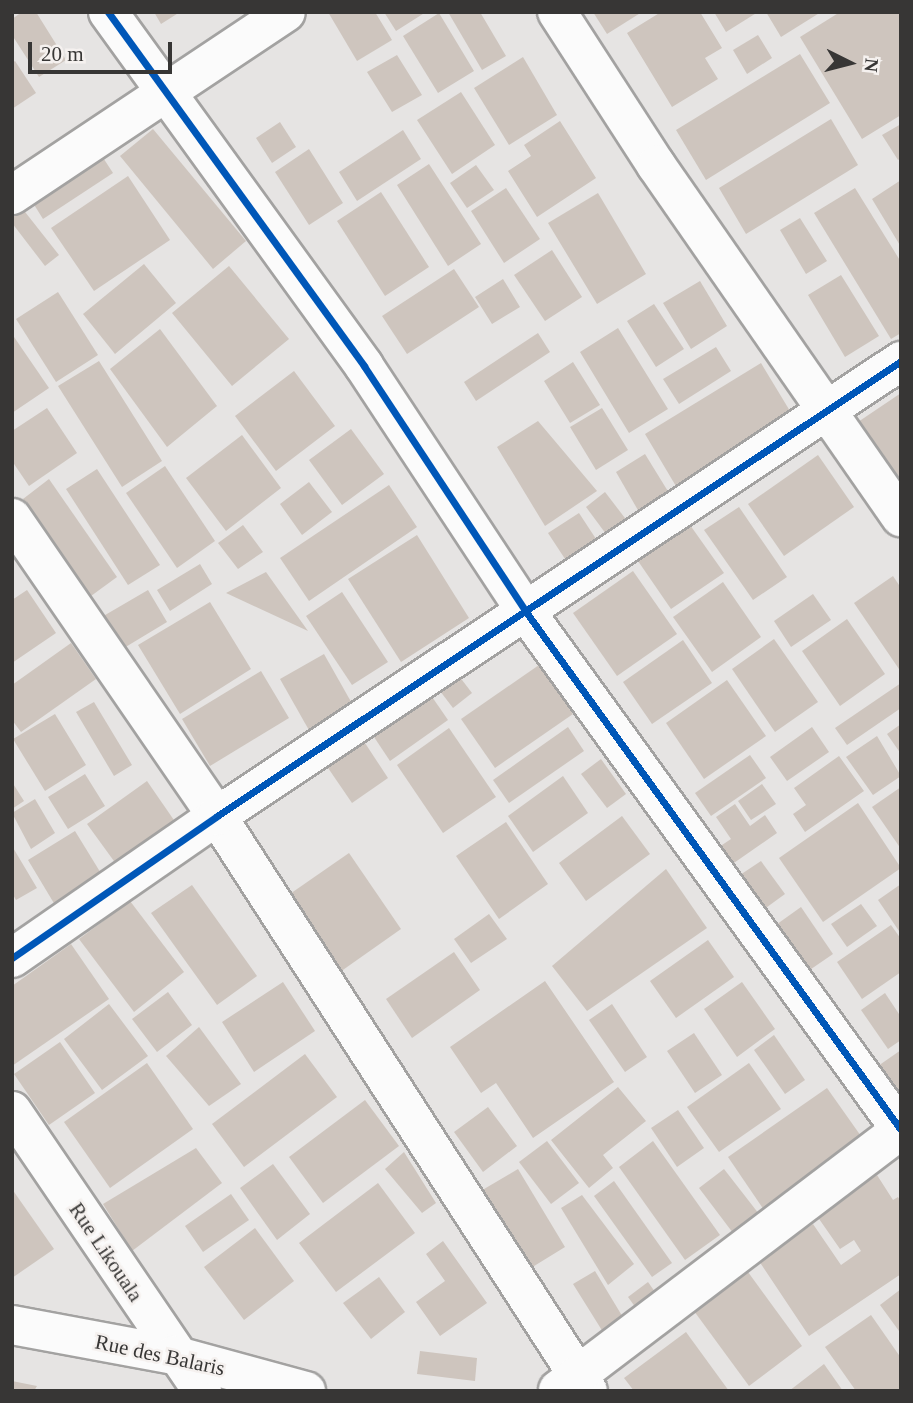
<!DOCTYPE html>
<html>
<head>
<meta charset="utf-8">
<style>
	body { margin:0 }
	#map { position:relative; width:913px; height:1403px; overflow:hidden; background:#e6e4e3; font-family:Georgia,serif }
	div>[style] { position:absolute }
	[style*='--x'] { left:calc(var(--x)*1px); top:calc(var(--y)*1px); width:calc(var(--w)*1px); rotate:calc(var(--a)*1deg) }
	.building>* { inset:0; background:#cec5be }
	.roads { filter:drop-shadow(2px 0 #a3a2a1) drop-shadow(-2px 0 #a3a2a1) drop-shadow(0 2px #a3a2a1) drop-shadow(0 -2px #a3a2a1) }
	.minor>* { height:38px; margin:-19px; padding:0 19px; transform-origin:19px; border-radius:19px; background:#fbfbfb }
	.secondary>* { height:38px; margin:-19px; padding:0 19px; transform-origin:19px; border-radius:19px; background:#fbfbfb }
	.cycleway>* { height:7px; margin:-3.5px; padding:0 3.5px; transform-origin:3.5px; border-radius:3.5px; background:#0057b8 }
	span { translate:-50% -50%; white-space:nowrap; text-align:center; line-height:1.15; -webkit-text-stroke:5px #f5f1ef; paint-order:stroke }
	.street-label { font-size:21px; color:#373635 }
	.frame { position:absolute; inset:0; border:14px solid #373635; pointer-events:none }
	.north { position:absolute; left:815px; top:28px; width:70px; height:70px; -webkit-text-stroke:5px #f5f1ef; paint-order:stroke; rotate:96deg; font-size:19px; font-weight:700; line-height:28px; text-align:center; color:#373635 }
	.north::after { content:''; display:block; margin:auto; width:24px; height:32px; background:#373635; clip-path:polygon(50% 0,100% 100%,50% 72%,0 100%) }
	.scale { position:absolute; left:28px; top:42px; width:144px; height:32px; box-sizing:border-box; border:4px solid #373635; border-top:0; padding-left:9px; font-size:21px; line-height:24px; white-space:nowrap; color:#373635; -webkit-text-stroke:5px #f5f1ef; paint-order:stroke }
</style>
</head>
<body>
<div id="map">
	<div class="building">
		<div style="clip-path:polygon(22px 12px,36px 12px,66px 60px,39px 77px,12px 35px,12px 19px)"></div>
		<div style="clip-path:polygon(154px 12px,180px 12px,161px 24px)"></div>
		<div style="clip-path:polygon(328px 12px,375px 12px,392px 40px,357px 61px)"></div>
		<div style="clip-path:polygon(384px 12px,426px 12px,396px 31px)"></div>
		<div style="clip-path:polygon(448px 12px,480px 12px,506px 56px,482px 70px)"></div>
		<div style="clip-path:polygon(593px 12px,642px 12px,607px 34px)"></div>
		<div style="clip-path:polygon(661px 12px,700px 12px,722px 48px,705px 58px,718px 79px,672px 107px,627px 33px)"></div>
		<div style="clip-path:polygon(714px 12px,758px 12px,726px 32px)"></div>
		<div style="clip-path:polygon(766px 12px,821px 12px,781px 37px)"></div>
		<div style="clip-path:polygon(840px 12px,901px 12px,901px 115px,862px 139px,800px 37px)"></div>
		<div style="clip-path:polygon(439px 13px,474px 71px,438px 93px,403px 36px)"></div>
		<div style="clip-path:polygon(758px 35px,772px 58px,747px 74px,733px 50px)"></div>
		<div style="clip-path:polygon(800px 54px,830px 103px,706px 180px,676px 130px)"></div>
		<div style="clip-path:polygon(397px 55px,422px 95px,392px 112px,367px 72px)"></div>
		<div style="clip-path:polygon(523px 57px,557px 115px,509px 145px,474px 88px)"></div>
		<div style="clip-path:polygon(15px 61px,36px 93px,12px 109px,12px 63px)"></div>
		<div style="clip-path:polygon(461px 92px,495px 145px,452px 174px,417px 120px)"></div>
		<div style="clip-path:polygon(831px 119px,858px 165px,746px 234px,719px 188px)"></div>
		<div style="clip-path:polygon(560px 121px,596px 178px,537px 217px,508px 171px,531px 156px,524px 145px)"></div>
		<div style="clip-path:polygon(280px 122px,296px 147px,272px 163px,256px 138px)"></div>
		<div style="clip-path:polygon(901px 124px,901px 158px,898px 160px,882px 135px)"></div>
		<div style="clip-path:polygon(153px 129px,246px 241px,213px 269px,120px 156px)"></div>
		<div style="clip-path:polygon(403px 130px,421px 159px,357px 201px,339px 172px)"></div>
		<div style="clip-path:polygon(309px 149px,343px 203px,309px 225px,275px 172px)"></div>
		<div style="clip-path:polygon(98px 150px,113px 173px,43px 219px,28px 195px)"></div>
		<div style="clip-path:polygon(429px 164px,481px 244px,448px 266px,397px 185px)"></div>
		<div style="clip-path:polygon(476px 165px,494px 190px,467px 208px,450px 183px)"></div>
		<div style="clip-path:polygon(128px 176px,170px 240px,94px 291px,51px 228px)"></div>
		<div style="clip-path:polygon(901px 180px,901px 247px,872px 199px)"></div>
		<div style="clip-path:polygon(506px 188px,540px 239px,504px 263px,471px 211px)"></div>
		<div style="clip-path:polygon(855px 188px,901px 262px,901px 333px,891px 339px,814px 213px)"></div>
		<div style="clip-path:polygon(381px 192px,429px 267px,385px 296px,337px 221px)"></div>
		<div style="clip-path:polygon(598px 193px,646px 274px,597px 304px,548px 223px)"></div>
		<div style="clip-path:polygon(18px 203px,59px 255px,45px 266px,12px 223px,12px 207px)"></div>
		<div style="clip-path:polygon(800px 218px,827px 261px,806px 274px,780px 230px)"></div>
		<div style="clip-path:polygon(552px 250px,582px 297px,545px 321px,514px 275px)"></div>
		<div style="clip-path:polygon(144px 264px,176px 303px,115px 354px,83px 314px)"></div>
		<div style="clip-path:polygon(229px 266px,289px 339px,232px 386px,172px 313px)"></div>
		<div style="clip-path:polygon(454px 269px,479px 307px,407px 354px,382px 316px)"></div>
		<div style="clip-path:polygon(841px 275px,879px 336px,845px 357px,808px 295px)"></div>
		<div style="clip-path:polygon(503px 279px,520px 307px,492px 324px,475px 297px)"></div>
		<div style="clip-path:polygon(700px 281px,727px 326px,691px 349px,663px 303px)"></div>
		<div style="clip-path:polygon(58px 292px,98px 355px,56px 382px,16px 319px)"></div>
		<div style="clip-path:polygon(654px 304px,684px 349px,656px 367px,627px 321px)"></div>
		<div style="clip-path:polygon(618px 328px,668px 409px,629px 433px,580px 352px)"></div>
		<div style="clip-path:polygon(160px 329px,217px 406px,167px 447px,110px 369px)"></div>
		<div style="clip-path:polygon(538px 333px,550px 352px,476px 401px,464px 382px)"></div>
		<div style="clip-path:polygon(12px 334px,49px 388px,12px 413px)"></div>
		<div style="clip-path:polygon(716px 347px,731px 371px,679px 404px,663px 379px)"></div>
		<div style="clip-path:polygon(99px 361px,162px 461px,122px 487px,58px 386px)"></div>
		<div style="clip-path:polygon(573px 362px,600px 405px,570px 423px,544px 381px)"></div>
		<div style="clip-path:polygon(761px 363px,796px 421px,680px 493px,645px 434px)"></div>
		<div style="clip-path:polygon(294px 371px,335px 426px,276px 471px,235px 416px)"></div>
		<div style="clip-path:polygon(901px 393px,901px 486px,858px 422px)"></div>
		<div style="clip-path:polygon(47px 408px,77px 453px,29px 486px,12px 461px,12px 431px)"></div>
		<div style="clip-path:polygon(602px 408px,628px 450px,596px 470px,570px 427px)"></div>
		<div style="clip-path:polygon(538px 421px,597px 491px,545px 526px,497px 447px)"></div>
		<div style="clip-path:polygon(351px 429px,384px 474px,342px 505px,309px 460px)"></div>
		<div style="clip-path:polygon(242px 435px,281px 488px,226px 531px,186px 478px)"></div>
		<div style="clip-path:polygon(645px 454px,669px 493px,639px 512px,616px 472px)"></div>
		<div style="clip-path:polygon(818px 455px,854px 507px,784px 556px,748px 504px)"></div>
		<div style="clip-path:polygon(165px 466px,215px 541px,177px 568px,126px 493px)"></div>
		<div style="clip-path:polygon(97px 469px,160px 565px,128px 585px,66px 489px)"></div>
		<div style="clip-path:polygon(49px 479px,117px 577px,91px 596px,23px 499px)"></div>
		<div style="clip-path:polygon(309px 482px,332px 512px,302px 535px,280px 504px)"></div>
		<div style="clip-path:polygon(389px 485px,417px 527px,309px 601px,280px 558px)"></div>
		<div style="clip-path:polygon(605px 492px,628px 522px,609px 538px,586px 507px)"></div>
		<div style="clip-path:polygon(739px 507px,787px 577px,753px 600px,704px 530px)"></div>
		<div style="clip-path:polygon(579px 513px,598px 542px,567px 562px,548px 533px)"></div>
		<div style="clip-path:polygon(243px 525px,263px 552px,238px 569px,218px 543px)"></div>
		<div style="clip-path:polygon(690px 525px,724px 573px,671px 609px,638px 561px)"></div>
		<div style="clip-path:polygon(417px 535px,469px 618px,401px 662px,348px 579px)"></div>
		<div style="clip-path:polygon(200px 564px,212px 584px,170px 611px,157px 590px)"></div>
		<div style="clip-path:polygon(633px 571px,677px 634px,617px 676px,573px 613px)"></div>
		<div style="clip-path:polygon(266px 572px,308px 631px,226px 593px)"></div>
		<div style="clip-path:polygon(893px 576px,901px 588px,901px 672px,854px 603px)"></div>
		<div style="clip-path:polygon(723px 582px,761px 637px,712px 672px,673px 617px)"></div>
		<div style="clip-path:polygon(27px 590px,56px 633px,12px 663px,12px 600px)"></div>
		<div style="clip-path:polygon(148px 590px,167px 622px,119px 651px,100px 618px)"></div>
		<div style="clip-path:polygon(342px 592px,388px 662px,352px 685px,306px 616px)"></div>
		<div style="clip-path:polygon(813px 594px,831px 620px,791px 647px,774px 621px)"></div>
		<div style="clip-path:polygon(210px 602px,251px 669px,180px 714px,138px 645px)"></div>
		<div style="clip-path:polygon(847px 619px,885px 674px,840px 706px,802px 651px)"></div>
		<div style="clip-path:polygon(774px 639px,818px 702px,775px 732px,732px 669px)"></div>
		<div style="clip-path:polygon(683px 640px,712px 683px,652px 724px,623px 682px)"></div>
		<div style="clip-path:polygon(71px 643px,96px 679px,21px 732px,12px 720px,12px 685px)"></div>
		<div style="clip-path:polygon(324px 654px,354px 707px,310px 732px,280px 679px)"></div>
		<div style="clip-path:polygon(539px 665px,573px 714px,495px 768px,461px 719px)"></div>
		<div style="clip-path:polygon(261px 671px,289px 718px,210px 766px,182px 719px)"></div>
		<div style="clip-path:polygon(459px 676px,472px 693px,453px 708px,440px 691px)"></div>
		<div style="clip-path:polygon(727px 680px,766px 736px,704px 779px,666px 723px)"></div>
		<div style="clip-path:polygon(901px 683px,901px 708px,847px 745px,835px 728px)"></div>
		<div style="clip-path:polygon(428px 691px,448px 720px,390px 761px,370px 731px)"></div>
		<div style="clip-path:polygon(94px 702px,132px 765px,114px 776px,76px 712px)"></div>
		<div style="clip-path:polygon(55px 714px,86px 765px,45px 791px,13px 739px)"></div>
		<div style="clip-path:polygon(901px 724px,901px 754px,887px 734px)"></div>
		<div style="clip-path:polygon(568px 727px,584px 751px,509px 803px,493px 780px)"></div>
		<div style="clip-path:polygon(812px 727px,829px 752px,787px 781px,770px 757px)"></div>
		<div style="clip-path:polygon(449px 728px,496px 797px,443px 833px,397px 765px)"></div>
		<div style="clip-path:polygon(877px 736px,901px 776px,873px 795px,846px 757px)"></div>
		<div style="clip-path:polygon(363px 740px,388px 778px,352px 803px,326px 765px)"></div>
		<div style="clip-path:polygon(750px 755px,766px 778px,711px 816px,695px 793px)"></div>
		<div style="clip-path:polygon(839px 756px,864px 791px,805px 832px,793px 814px,806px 805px,794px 788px)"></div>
		<div style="clip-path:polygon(601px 759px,626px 794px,607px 808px,581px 774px)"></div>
		<div style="clip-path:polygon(85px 774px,105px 806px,68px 829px,48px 797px)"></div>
		<div style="clip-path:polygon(563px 776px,588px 813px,533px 852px,508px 816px)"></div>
		<div style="clip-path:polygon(147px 781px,178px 826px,119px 868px,87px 824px)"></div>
		<div style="clip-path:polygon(12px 782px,24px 801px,12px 809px)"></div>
		<div style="clip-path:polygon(762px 784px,776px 804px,751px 820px,738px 801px)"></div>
		<div style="clip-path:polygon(901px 787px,901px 849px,872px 807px)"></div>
		<div style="clip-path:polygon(35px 799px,55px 833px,31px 849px,12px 813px)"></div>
		<div style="clip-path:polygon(858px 803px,901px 868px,823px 922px,779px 858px)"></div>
		<div style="clip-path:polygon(735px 804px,750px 826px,765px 815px,777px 833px,731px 865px,719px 847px,731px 839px,716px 817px)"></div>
		<div style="clip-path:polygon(622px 816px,650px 854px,586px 901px,559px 863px)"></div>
		<div style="clip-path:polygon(506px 822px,548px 884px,499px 919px,456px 856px)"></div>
		<div style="clip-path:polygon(75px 831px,102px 875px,55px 905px,28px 860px)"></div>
		<div style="clip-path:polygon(12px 846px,37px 888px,16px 900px,12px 893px)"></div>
		<div style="clip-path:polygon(349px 853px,401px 929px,340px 972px,287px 896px)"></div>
		<div style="clip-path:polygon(761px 861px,785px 894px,752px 918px,728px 883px)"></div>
		<div style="clip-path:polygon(666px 869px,707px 928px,587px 1011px,552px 966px)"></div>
		<div style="clip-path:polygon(901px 884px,901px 934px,878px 900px)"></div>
		<div style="clip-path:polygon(192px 885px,257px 976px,217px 1005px,151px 913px)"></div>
		<div style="clip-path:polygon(130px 901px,184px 972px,134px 1012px,79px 939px)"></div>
		<div style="clip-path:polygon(861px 904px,877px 926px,847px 947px,831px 924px)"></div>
		<div style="clip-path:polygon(801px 907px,833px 954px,798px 978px,766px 932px)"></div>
		<div style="clip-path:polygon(489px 914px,507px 939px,471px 963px,454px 939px)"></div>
		<div style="clip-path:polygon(891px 925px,901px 939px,901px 972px,862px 999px,837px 962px)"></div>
		<div style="clip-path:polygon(708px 940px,734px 977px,676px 1018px,650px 981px)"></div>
		<div style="clip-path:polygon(71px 944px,109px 999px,12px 1066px,12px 986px)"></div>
		<div style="clip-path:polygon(454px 952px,480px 990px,412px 1038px,386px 999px)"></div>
		<div style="clip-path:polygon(545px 981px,614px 1082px,533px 1138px,496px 1083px,481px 1093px,450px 1047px)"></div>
		<div style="clip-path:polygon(283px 982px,315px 1031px,254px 1072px,222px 1022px)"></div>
		<div style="clip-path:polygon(742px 982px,775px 1029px,737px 1057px,704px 1009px)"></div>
		<div style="clip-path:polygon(168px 992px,192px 1025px,157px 1052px,132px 1019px)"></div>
		<div style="clip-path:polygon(885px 993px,901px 1017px,901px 1040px,888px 1049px,861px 1010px)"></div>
		<div style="clip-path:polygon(109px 1004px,148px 1056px,102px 1090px,64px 1039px)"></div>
		<div style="clip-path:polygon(612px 1004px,647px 1057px,625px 1072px,589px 1020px)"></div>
		<div style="clip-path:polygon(199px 1027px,241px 1084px,209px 1106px,166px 1056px)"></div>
		<div style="clip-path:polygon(694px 1033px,722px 1075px,695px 1093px,667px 1051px)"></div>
		<div style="clip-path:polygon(774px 1035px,805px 1080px,785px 1094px,754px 1050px)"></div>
		<div style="clip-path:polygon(60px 1042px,95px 1093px,49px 1125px,14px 1074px)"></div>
		<div style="clip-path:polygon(901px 1050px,901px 1091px,897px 1093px,878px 1066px)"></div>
		<div style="clip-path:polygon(305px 1054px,337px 1097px,244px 1167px,212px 1124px)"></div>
		<div style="clip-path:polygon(147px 1063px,193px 1129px,110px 1188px,64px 1122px)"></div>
		<div style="clip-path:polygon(749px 1063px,781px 1109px,719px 1152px,687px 1107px)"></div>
		<div style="clip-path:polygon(618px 1087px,646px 1121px,603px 1155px,613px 1168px,589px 1188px,551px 1140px)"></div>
		<div style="clip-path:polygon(827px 1088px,868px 1146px,768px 1216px,728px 1157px)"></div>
		<div style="clip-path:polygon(365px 1100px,399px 1146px,323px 1203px,289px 1157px)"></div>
		<div style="clip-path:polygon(488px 1107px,517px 1146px,483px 1172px,454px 1132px)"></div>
		<div style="clip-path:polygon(678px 1110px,704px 1148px,677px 1167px,651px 1128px)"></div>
		<div style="clip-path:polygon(547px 1141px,579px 1183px,551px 1204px,519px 1162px)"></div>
		<div style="clip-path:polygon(653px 1141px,720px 1235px,685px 1260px,619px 1167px)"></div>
		<div style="clip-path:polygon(196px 1148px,222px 1183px,132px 1251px,103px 1204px)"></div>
		<div style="clip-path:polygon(404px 1152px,436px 1203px,422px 1213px,385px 1169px)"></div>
		<div style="clip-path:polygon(273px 1164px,310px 1214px,277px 1240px,240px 1188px)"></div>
		<div style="clip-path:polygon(518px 1169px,565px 1247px,526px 1271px,479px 1192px)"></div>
		<div style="clip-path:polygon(724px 1169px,759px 1214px,733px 1233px,699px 1188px)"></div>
		<div style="clip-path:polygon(877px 1175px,893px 1200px,898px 1197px,901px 1202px,901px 1274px,809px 1336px,759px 1261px,813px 1224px,841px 1265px,861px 1251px,854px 1240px,840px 1249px,817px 1216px)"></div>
		<div style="clip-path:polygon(614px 1181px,672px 1263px,652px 1277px,594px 1196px)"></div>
		<div style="clip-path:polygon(378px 1183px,415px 1233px,336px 1292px,299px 1243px)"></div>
		<div style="clip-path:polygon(12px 1189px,54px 1249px,12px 1278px)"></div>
		<div style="clip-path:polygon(231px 1194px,249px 1220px,203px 1252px,185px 1226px)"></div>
		<div style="clip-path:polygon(582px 1195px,634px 1264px,608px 1285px,561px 1208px)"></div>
		<div style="clip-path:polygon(255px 1228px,294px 1281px,244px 1320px,204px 1267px)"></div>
		<div style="clip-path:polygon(443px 1241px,487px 1303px,440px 1336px,416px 1302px,445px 1281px,426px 1254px)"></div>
		<div style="clip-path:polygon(595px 1271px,624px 1319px,603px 1332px,573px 1284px)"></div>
		<div style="clip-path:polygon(748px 1272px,802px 1346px,749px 1386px,694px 1311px)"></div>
		<div style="clip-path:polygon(379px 1277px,405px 1312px,371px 1339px,343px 1303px)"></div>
		<div style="clip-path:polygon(648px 1282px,660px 1299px,641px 1315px,628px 1297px)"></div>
		<div style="clip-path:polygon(901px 1289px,901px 1329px,899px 1331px,880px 1305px)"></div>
		<div style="clip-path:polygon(871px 1315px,901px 1358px,901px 1391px,856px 1391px,825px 1347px)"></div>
		<div style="clip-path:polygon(686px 1332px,729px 1391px,634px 1391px,624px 1378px)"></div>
		<div style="clip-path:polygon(420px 1351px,477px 1358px,475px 1381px,417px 1374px)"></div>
		<div style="clip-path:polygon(824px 1364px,843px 1391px,789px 1391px)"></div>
		<div style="clip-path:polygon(12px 1381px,37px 1386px,34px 1391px,12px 1391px)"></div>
	</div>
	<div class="roads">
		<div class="minor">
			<div style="--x:108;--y:12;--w:437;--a:54.1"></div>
			<div style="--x:364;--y:366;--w:295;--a:56.6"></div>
			<div style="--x:526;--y:612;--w:639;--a:54.1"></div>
			<div style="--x:557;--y:12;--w:182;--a:57.1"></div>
			<div style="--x:656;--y:165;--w:429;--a:55.2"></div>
			<div style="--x:12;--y:195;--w:329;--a:-33.7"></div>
			<div style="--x:12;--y:518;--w:362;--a:55.5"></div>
			<div style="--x:217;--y:816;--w:684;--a:57.17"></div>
			<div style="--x:12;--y:958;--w:249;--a:-34.7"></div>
			<div style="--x:217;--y:816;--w:822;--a:-33.63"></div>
			<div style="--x:12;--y:1111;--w:338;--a:55.8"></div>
			<div style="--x:558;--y:1390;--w:430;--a:-37.2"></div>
		</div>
		<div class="secondary">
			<div style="--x:12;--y:1325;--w:165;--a:10.5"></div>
			<div style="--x:174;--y:1355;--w:137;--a:15.3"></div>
		</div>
	</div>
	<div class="cycleway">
		<div style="--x:108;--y:12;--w:437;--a:54.1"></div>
		<div style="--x:364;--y:366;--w:295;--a:56.6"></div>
		<div style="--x:526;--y:612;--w:639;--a:54.1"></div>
		<div style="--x:12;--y:958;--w:249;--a:-34.7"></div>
		<div style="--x:217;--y:816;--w:822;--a:-33.63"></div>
	</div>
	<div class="street-label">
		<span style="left:106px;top:1252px;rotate:56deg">Rue Likouala</span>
		<span style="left:160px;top:1355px;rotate:12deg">Rue des Balaris</span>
	</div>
	<div class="frame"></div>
	<div class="north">N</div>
	<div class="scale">20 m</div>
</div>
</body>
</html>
